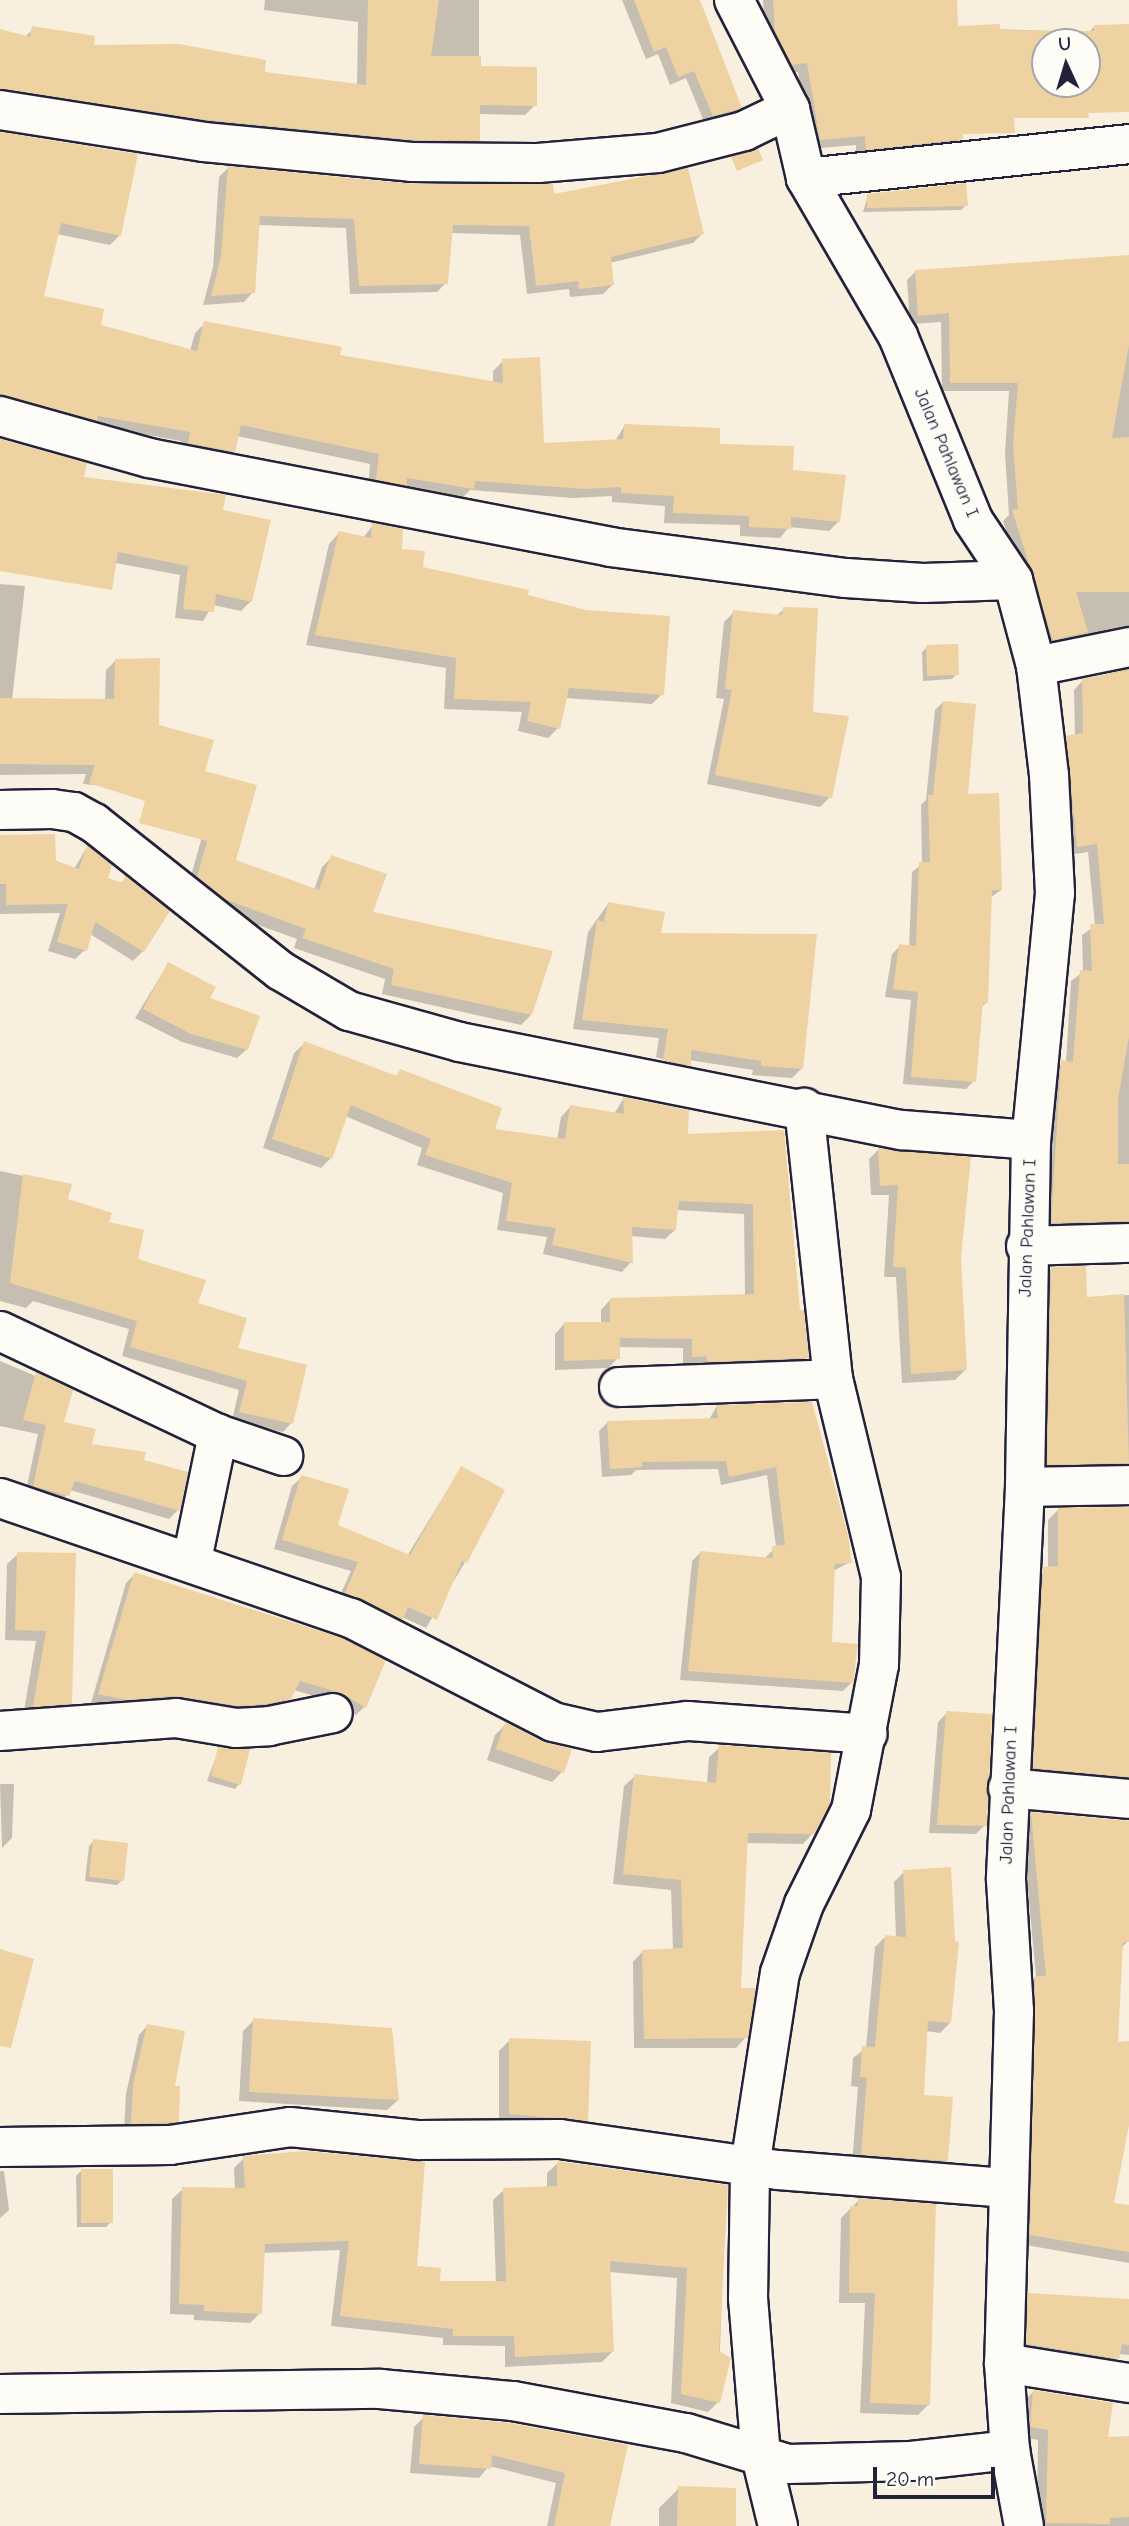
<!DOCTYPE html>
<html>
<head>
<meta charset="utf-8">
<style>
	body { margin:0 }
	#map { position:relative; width:1129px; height:2526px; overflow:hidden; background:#f8efde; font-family:"Comic Neue",sans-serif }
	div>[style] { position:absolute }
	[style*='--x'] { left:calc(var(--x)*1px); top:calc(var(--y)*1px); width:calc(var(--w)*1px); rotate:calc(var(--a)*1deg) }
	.shadow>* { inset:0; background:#0003 }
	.building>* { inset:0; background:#eed2a2 }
	.roads { filter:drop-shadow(2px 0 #22223b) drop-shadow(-2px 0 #22223b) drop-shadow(0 2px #22223b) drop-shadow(0 -2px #22223b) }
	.minor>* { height:38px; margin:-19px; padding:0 19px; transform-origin:19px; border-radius:19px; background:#fdfcf7 }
	.secondary>* { height:38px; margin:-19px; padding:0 19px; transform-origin:19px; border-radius:19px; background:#fdfcf7 }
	span { translate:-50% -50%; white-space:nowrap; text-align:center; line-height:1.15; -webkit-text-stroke:6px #fdfcf7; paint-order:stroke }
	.street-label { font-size:19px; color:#22223b }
	.north { position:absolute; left:1031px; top:28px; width:70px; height:70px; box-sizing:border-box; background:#fdfcf7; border:2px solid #a5a5ac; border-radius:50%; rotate:356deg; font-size:19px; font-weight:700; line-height:28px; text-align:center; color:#22223b }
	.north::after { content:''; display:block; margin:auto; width:24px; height:32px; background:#22223b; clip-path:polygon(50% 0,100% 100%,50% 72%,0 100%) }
	.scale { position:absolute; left:873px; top:2467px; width:122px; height:32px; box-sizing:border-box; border:4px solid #22223b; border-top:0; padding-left:9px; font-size:21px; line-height:24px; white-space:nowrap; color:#22223b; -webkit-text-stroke:5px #fdfcf7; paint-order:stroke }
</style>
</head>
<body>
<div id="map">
	<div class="shadow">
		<div style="clip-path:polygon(265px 0,479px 0,479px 68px,535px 105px,525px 115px,479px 114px,479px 140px,469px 150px,402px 149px,0 98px,0 31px,25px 37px,32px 30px,91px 46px,357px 86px,358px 22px,264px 10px)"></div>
		<div style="clip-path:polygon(622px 0,698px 0,740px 107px,732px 115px,705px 124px,686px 78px,670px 85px,658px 54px,646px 59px)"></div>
		<div style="clip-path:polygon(evenodd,763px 0,955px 0,956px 28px,1089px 32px,1094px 27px,1129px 26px,1129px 99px,959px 111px,960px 139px,950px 149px,856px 159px,856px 145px,810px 149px,798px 72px,782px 74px,765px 42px,763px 0,1045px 42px,1087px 42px,1087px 84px,1045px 84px,1045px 42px)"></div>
		<div style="clip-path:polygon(0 134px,120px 235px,110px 245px,57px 234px,42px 298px,99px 326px,190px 351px,195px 333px,205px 323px,338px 356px,493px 383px,493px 371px,503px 361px,543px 445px,615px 441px,625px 425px,718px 446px,791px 471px,839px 521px,829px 531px,789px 527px,780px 538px,740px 536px,740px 525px,664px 523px,665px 506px,612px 502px,612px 496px,573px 498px,470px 490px,463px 497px,402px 488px,368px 489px,370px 464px,237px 436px,233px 451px,224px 461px,179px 453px,181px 441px,0 408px)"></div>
		<div style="clip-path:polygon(228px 168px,553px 196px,702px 234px,693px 243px,610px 263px,613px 284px,603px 294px,570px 297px,569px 289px,527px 294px,520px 235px,451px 233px,446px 283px,437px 292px,350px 294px,346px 228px,257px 225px,253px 292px,244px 302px,203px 305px,213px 267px,219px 177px)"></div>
		<div style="clip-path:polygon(868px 195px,966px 205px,961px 210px,863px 212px)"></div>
		<div style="clip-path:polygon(1129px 256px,1129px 639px,1042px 647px,1003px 521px,1009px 515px,1005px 454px,1009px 391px,942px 391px,941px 322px,910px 324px,907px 280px,916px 271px)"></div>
		<div style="clip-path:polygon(0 440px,82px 478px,221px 512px,251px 601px,241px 611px,213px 605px,203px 621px,175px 618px,180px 575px,115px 563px,0 551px)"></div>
		<div style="clip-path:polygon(373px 525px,421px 568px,525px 597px,662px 694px,652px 704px,565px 698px,558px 728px,548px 738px,518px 731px,522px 712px,444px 709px,446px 668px,306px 645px,329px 544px,339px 533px,363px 538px)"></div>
		<div style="clip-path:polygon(0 584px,25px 586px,12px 700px,105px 700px,106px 670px,115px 661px,157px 727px,190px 794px,83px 784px,86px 774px,0 775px)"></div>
		<div style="clip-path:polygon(784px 609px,830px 797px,820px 807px,707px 784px,724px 699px,716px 698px,724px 622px,734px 612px,776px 616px)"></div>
		<div style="clip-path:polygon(927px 647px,957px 674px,952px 679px,923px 681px,922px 652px)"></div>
		<div style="clip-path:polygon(1129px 669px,1129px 1232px,1043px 1232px,1052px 1071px,1066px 1062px,1071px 981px,1083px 972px,1082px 935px,1095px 926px,1088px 852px,1068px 855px,1058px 747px,1075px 736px,1074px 690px,1083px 680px)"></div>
		<div style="clip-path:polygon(943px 702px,966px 795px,1001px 890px,990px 898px,987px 1002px,980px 1008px,974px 1081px,966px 1089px,903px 1084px,911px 1000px,885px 997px,892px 954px,900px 946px,909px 947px,912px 872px,922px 864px,921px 805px,926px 800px,935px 710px)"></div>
		<div style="clip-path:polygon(203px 833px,233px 861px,314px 890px,322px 867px,332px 857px,371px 913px,531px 1015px,521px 1025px,382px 994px,385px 979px,294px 948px,297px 939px,216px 910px,188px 887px)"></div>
		<div style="clip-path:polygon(0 836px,74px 869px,87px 847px,106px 879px,120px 884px,125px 879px,143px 951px,133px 961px,90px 934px,85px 950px,75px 959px,48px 951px,60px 913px,0 914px)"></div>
		<div style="clip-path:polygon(608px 904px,659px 935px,802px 1068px,792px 1078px,752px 1075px,753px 1070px,689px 1060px,679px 1075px,654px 1069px,655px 1060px,682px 1066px,656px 1057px,659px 1038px,573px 1029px,588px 932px)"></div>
		<div style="clip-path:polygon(168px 964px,207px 999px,258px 1017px,246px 1050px,237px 1058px,182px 1042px,135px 1018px)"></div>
		<div style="clip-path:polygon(304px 1044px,395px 1077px,401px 1071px,493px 1130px,557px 1140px,561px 1117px,570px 1107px,614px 1114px,623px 1099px,686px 1136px,783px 1132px,798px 1311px,807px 1357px,797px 1367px,683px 1366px,683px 1348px,618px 1347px,618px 1358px,608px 1368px,555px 1370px,555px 1334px,564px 1324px,601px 1324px,601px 1310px,610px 1300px,745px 1296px,744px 1214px,676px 1210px,675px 1230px,665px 1239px,631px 1236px,631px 1262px,622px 1272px,543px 1254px,547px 1237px,497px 1230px,503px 1193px,417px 1165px,422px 1148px,345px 1116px,331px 1158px,321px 1168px,263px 1148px,294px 1053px)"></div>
		<div style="clip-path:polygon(879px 1149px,959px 1258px,965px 1370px,955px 1380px,902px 1383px,896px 1277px,884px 1277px,889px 1195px,871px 1195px,869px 1159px)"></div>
		<div style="clip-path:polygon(0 1171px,70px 1186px,66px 1200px,107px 1223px,135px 1260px,196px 1304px,291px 1423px,283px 1432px,232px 1420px,239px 1390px,122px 1356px,129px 1329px,33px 1301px,26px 1308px,0 1301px)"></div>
		<div style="clip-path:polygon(1051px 1269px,1085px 1298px,1129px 1295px,1129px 1478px,1038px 1474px,1041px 1279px)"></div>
		<div style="clip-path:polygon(0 1361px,71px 1391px,62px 1423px,90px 1445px,142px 1461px,178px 1510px,169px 1519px,70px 1490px,59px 1505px,25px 1495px,38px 1434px,0 1426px)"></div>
		<div style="clip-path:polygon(810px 1403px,850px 1562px,833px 1571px,830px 1643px,852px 1682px,843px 1691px,680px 1680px,692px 1561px,701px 1552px,764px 1559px,776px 1547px,767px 1475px,721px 1485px,718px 1469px,636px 1470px,631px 1475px,602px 1477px,599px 1431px,607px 1423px,709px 1420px,716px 1407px)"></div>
		<div style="clip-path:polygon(461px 1468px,465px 1562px,426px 1628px,402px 1617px,392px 1628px,337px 1602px,351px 1571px,274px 1549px,292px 1486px,302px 1477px,336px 1526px,407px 1556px)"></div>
		<div style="clip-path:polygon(1129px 1509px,1129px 1790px,1024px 1778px,1034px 1579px,1048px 1569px,1048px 1520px,1058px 1510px)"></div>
		<div style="clip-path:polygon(18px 1554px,74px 1555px,70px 1703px,59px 1714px,23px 1716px,36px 1641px,5px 1640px,7px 1564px)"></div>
		<div style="clip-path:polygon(135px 1574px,342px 1640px,364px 1707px,356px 1715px,331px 1701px,294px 1690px,280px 1707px,256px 1712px,116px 1708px,91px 1703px,126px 1583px)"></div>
		<div style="clip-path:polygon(947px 1713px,985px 1825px,976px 1834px,929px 1833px,938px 1722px)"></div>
		<div style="clip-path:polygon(506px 1724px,562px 1772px,552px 1782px,487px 1760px,495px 1735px)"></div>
		<div style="clip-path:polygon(720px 1747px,813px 1833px,803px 1844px,746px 1843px,739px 1990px,746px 2037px,736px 2048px,634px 2048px,633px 1962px,643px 1951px,673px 1950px,671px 1890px,613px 1884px,624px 1786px,635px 1776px,707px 1784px,709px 1757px)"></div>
		<div style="clip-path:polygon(219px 1749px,239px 1784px,235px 1789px,207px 1781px)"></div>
		<div style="clip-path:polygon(0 1784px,14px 1784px,12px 1838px,2px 1848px)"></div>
		<div style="clip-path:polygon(1032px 1814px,1129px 1822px,1128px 1941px,1121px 1948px,1116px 2044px,1129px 2043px,1129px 2117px,1112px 2204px,1129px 2207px,1129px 2263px,1020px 2244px,1026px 1987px,1036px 1977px,1022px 1824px)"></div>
		<div style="clip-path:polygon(94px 1841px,122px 1880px,117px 1885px,85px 1881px,89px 1846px)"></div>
		<div style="clip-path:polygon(904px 1872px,950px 2023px,940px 2033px,926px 2031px,922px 2097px,947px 2161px,937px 2171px,852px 2164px,858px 2087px,851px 2086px,853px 2058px,866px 2048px,875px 1947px,885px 1937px,896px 1938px,894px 1882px)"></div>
		<div style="clip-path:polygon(254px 2020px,398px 2100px,387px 2110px,239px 2101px,243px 2031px)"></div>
		<div style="clip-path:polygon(147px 2026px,173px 2088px,177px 2121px,169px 2129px,124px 2131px,126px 2094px,139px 2035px)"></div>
		<div style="clip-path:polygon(510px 2040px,586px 2120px,576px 2131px,499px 2124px,499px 2051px)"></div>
		<div style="clip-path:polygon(244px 2158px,438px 2283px,496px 2283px,493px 2200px,504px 2190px,547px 2188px,547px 2173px,558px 2163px,726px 2186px,718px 2402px,708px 2412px,671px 2403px,677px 2278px,609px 2272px,612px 2352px,602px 2362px,505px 2367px,505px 2346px,443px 2345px,443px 2338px,331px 2326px,340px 2250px,263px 2253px,260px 2313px,250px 2323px,194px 2320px,194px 2315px,170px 2314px,172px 2199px,183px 2189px,235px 2190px,234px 2168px)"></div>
		<div style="clip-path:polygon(0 2171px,4px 2171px,9px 2210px,0 2218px)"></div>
		<div style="clip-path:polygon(81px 2171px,111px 2222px,106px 2227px,77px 2227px,76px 2176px)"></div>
		<div style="clip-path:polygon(859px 2200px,929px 2404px,918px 2415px,860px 2413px,865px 2303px,839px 2303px,841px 2218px)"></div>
		<div style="clip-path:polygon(1029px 2295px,1129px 2301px,1129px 2355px,1118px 2354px,1108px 2368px,1017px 2354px,1019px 2305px)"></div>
		<div style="clip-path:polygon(1033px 2392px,1106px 2439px,1129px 2438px,1129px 2526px,1037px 2526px,1038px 2440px,1021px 2437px,1023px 2402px)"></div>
		<div style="clip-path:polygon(424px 2417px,626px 2446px,608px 2526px,547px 2526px,556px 2483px,489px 2466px,479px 2478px,410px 2473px,414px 2427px)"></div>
		<div style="clip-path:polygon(679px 2488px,734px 2526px,659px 2526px,659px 2508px)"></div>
	</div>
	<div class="building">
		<div style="clip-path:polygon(368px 0,439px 0,431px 56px,481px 56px,481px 66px,537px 67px,537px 106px,480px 105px,480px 141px,412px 140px,207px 120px,0 89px,0 29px,30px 37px,32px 26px,95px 36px,94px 45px,179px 44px,266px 60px,265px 72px,366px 85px)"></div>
		<div style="clip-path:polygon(634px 0,700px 0,742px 108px,713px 116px,694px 71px,678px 77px,666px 47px,654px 52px)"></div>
		<div style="clip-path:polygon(evenodd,773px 0,957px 0,958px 26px,1000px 24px,1000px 30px,1094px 31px,1094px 25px,1129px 24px,1129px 112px,1088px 113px,1089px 118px,1014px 118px,1015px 133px,963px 134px,963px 139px,866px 150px,865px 136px,820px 140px,807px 63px,792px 65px,775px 31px,773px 0,1045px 42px,1087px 42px,1087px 84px,1045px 84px,1045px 42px)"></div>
		<div style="clip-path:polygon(0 132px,138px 154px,121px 236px,61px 223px,44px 296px,104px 309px,101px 325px,197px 351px,204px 321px,342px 347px,340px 355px,503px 383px,502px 359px,540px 357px,544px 443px,623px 439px,624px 424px,720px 428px,720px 444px,794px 446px,793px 470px,846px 475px,840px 522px,791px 517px,791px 529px,749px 527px,749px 516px,673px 513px,674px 496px,621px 493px,621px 487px,584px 489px,475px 481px,474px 489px,407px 478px,407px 486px,376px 480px,379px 454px,241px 425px,235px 452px,188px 443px,190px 432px,98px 416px,97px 421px,0 395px)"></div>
		<div style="clip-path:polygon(758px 148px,763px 160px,737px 171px,731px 157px)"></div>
		<div style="clip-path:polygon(228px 166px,409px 184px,553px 184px,554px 194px,688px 168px,704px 234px,611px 257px,614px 285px,579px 289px,578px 281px,536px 286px,529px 226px,453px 225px,448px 284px,359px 286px,354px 219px,260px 216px,255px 293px,211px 296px,221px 256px)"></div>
		<div style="clip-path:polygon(966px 183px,968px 206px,867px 208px,867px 194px)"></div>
		<div style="clip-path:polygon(1129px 255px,1129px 345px,1112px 438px,1129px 437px,1129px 592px,1076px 592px,1088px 632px,1053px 640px,1012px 510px,1018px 509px,1013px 444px,1018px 383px,950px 383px,949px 313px,918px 316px,915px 270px)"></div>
		<div style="clip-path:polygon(0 439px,87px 463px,84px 477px,226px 495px,223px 510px,271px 520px,252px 602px,216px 594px,214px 612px,183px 609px,188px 566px,118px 552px,112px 590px,0 571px)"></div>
		<div style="clip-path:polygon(372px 523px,403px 529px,402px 549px,425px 551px,423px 567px,529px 590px,528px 595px,586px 610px,670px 616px,664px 695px,569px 688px,560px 729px,527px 721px,531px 702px,454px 699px,456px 658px,315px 635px,339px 531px,371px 538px)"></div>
		<div style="clip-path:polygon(783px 607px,818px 608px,813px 712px,849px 716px,832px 798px,715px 775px,732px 690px,725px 689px,733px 610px,782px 615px)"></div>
		<div style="clip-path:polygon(958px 644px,959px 675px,927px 676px,926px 645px)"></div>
		<div style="clip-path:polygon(160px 658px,159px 725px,214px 740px,205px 771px,257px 785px,236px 860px,319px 890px,331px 855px,387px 874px,373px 912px,553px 951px,532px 1015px,391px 985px,394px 969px,302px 938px,306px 929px,227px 900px,197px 877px,207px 841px,139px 823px,145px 801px,89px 783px,95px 765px,0 764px,0 698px,114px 699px,115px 659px)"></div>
		<div style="clip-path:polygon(1129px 670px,1129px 1037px,1118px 1099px,1118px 1164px,1129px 1164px,1129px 1221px,1051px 1223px,1061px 1060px,1073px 1062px,1080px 970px,1092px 971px,1090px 924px,1104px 924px,1097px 844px,1077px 847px,1066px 736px,1083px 733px,1082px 679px)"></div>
		<div style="clip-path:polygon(943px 701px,976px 704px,968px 794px,999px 793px,1002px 890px,992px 890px,988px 1003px,983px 1003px,976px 1082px,911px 1077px,918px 992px,893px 989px,899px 944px,916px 946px,919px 862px,930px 862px,928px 795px,933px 795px)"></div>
		<div style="clip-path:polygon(55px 834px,56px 861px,79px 869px,87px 845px,112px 865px,108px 878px,123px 883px,125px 876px,170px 911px,144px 952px,95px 922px,87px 951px,57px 942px,68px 904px,6px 905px,6px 884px,0 884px,0 835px)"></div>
		<div style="clip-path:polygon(608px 902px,665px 912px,661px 933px,817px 934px,803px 1069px,761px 1066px,761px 1061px,691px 1050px,691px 1066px,663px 1060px,668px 1029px,582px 1020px,597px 920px,604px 922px)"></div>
		<div style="clip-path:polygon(168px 962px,216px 987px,210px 998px,260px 1016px,248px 1050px,191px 1034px,143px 1009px)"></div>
		<div style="clip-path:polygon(304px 1041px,397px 1076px,400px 1069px,502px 1108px,495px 1129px,565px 1139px,570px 1105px,624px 1114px,623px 1097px,689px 1110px,688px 1134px,784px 1130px,800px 1310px,804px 1310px,809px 1358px,708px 1362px,706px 1356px,692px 1357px,692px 1339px,620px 1338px,620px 1359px,564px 1361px,564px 1322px,610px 1322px,610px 1298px,754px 1294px,753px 1204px,679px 1201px,676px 1230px,632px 1227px,633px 1263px,552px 1245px,556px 1228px,506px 1221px,512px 1183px,425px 1155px,431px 1139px,351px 1105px,332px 1159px,272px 1139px)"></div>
		<div style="clip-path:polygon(878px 1148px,971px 1157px,961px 1258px,967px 1370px,911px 1374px,906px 1268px,893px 1267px,898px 1185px,880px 1186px)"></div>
		<div style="clip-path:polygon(23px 1174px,72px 1184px,68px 1199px,112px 1213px,109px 1222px,144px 1230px,138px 1259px,206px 1280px,198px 1303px,247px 1318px,238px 1348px,307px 1365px,293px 1424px,239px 1412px,247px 1381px,130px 1347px,137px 1321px,10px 1283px)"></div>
		<div style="clip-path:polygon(1086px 1266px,1087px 1297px,1124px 1294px,1129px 1463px,1047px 1465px,1051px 1267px)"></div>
		<div style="clip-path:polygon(36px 1372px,73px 1390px,64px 1422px,96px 1429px,92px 1444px,146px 1452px,144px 1460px,188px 1472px,180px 1511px,75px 1481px,69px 1496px,33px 1486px,46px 1425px,23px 1420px)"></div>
		<div style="clip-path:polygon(812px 1402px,848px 1535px,852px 1563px,835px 1564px,832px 1642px,858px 1644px,853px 1683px,688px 1671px,700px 1551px,773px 1558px,772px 1546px,785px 1545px,776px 1467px,729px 1477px,726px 1461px,642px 1462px,642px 1467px,610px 1469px,607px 1421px,718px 1418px,716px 1405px)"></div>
		<div style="clip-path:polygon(461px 1466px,505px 1490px,467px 1563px,462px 1561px,437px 1620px,408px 1607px,403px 1620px,345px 1593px,358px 1562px,282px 1540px,301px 1475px,349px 1489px,338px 1525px,410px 1555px)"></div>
		<div style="clip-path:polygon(1129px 1507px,1129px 1777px,1033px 1768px,1043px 1567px,1058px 1566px,1058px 1508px)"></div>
		<div style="clip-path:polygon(17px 1552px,76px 1553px,72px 1704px,33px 1707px,46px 1631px,15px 1630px)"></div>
		<div style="clip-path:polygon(134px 1572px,342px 1638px,386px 1660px,366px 1708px,341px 1693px,300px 1681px,291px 1699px,266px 1704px,237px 1706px,175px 1696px,126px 1700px,98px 1694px)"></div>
		<div style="clip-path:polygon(946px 1711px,992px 1714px,987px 1826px,937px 1825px)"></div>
		<div style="clip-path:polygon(505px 1722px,543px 1742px,572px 1749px,564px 1773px,496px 1749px)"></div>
		<div style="clip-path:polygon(719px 1745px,831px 1753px,830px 1803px,815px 1834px,748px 1833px,741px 1988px,756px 1988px,748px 2038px,644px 2039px,642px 1950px,683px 1948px,681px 1880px,623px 1874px,634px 1774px,716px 1783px)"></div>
		<div style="clip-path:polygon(218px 1747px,250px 1749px,241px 1785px,211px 1776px)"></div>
		<div style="clip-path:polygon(1031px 1812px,1129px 1821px,1129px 1942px,1123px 1942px,1118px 2042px,1129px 2041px,1129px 2125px,1114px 2203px,1129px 2205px,1129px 2252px,1030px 2235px,1035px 1976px,1046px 1976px)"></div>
		<div style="clip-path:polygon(93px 1839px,128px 1843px,124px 1881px,89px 1877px)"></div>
		<div style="clip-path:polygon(951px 1867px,955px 1941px,959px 1942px,951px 2023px,928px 2021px,924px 2095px,953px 2097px,948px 2161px,861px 2155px,867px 2077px,860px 2077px,862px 2046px,875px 2047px,885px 1935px,906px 1937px,903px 1870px)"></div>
		<div style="clip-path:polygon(0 1949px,34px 1959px,11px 2048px,0 2046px)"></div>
		<div style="clip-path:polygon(253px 2018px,392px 2028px,399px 2100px,249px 2092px)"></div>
		<div style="clip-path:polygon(147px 2024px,185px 2031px,175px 2086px,180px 2086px,179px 2122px,131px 2124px,133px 2084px)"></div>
		<div style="clip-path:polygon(509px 2038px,591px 2041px,588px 2121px,509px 2114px)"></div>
		<div style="clip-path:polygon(305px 2151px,425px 2162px,417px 2266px,441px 2268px,440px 2281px,506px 2281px,503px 2188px,557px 2186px,557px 2161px,728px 2185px,719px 2351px,731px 2358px,720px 2403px,681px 2394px,687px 2268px,610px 2261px,614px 2352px,515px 2357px,514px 2336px,453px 2336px,453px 2329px,340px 2316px,349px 2241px,265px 2244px,262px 2314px,204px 2311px,204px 2305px,179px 2304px,182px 2187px,245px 2188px,243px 2156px)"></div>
		<div style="clip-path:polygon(81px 2169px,113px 2169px,113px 2223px,81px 2223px)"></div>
		<div style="clip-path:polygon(858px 2198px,936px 2204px,930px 2405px,870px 2403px,875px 2293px,849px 2293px,850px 2206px,858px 2206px)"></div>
		<div style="clip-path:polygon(1028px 2293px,1129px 2299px,1129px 2345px,1122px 2344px,1119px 2359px,1026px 2344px)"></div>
		<div style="clip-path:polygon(1033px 2390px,1113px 2403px,1108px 2437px,1129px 2436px,1129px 2517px,1110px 2518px,1110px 2524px,1046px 2523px,1048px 2430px,1030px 2427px)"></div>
		<div style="clip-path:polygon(423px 2415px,510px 2423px,628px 2445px,610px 2526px,554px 2526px,565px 2473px,492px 2455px,491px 2469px,419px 2464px)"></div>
		<div style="clip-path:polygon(678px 2486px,736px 2488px,736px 2526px,677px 2526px)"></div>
	</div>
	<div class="roads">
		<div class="minor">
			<div style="--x:0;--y:110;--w:206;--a:8.9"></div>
			<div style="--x:204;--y:142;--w:208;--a:5.5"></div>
			<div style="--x:411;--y:162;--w:127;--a:0.5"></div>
			<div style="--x:538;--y:163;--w:120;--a:-4.8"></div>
			<div style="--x:658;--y:153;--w:89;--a:-14.3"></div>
			<div style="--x:744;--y:131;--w:51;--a:-25.6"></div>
			<div style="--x:806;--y:178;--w:325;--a:-6"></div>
			<div style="--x:0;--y:416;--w:155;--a:15.7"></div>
			<div style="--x:149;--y:458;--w:470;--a:10.9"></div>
			<div style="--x:610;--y:547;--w:238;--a:7.5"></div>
			<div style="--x:846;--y:578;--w:77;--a:3.7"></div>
			<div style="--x:923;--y:583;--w:90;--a:-1.9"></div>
			<div style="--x:1036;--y:666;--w:95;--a:-11.5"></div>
			<div style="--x:0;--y:810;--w:52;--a:-1.1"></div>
			<div style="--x:52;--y:809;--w:22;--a:8"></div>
			<div style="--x:74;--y:812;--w:23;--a:29"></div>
			<div style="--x:94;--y:823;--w:238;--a:38.4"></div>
			<div style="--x:281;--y:971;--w:79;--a:30.5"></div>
			<div style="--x:349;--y:1011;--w:115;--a:15.6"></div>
			<div style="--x:460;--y:1042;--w:451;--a:11.3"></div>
			<div style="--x:902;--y:1130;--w:129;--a:4.4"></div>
			<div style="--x:1026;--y:1246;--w:103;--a:-1.7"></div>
			<div style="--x:0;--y:1331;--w:241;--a:25.3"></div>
			<div style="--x:218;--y:1434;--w:69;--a:18.7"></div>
			<div style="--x:619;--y:1387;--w:214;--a:-2.1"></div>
			<div style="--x:1025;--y:1487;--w:104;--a:-1.1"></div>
			<div style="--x:0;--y:1498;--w:371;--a:18.9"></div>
			<div style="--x:351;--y:1618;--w:227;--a:27.2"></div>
			<div style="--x:553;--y:1722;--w:45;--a:12.8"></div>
			<div style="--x:597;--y:1732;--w:92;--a:-6.9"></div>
			<div style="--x:688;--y:1721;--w:180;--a:4.1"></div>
			<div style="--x:192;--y:1560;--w:129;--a:-78.3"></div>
			<div style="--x:0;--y:1731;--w:176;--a:-4.2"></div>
			<div style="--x:176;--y:1718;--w:61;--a:9.5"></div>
			<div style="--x:236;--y:1728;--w:33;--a:-3"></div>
			<div style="--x:269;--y:1726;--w:65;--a:-11.5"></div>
			<div style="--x:1008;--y:1788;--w:121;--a:5.2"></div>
			<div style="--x:0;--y:2147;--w:170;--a:-0.7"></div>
			<div style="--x:170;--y:2145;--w:121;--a:-8.5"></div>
			<div style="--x:290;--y:2127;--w:130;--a:5.8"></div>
			<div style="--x:419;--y:2140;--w:141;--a:-0.4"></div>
			<div style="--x:560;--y:2139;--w:220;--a:8.1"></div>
			<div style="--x:778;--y:2170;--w:231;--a:4.5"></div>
			<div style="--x:1004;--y:2363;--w:127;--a:9.1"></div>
			<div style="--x:0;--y:2394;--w:380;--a:-0.8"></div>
			<div style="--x:380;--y:2389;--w:134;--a:5.2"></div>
			<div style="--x:513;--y:2401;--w:176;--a:10.5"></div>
			<div style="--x:686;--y:2433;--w:107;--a:16.9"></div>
			<div style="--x:788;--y:2464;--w:123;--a:-1.4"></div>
			<div style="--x:911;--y:2461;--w:100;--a:-6.3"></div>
			<div style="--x:778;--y:2526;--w:72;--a:-103.7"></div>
			<div style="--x:761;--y:2456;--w:158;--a:-94.7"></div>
			<div style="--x:748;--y:2299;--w:133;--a:-89.1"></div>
			<div style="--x:750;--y:2166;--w:195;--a:-81.2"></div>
			<div style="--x:780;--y:1973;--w:73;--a:-70.8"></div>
			<div style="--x:804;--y:1904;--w:105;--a:-63.4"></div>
			<div style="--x:851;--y:1810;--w:148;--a:-79.1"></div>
			<div style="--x:879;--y:1665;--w:88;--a:-88.7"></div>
			<div style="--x:881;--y:1577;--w:204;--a:-103.6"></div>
			<div style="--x:833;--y:1379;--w:273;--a:-96.1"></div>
		</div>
		<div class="secondary">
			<div style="--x:734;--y:0;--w:123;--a:62.8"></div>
			<div style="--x:790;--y:109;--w:71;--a:76.9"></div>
			<div style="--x:806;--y:178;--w:183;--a:59.8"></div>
			<div style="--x:898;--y:336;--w:199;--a:67.8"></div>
			<div style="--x:973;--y:520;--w:72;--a:56.3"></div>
			<div style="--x:1013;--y:580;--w:89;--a:75"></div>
			<div style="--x:1036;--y:666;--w:110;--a:83.2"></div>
			<div style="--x:1049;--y:775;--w:118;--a:87.1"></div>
			<div style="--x:1055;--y:893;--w:248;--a:95.5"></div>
			<div style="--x:1031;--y:1140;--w:347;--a:91"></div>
			<div style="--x:1025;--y:1487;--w:393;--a:92.8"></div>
			<div style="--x:1006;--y:1880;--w:131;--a:86.5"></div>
			<div style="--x:1014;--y:2011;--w:352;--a:91.6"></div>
			<div style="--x:1004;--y:2363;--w:87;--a:86.1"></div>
			<div style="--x:1010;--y:2450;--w:77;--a:79.6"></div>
		</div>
	</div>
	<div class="street-label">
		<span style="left:946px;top:453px;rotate:67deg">Jalan Pahlawan I</span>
		<span style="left:1028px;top:1228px;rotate:-88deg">Jalan Pahlawan I</span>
		<span style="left:1009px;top:1795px;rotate:-88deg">Jalan Pahlawan I</span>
	</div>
	<div class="north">U</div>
	<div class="scale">20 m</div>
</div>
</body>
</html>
